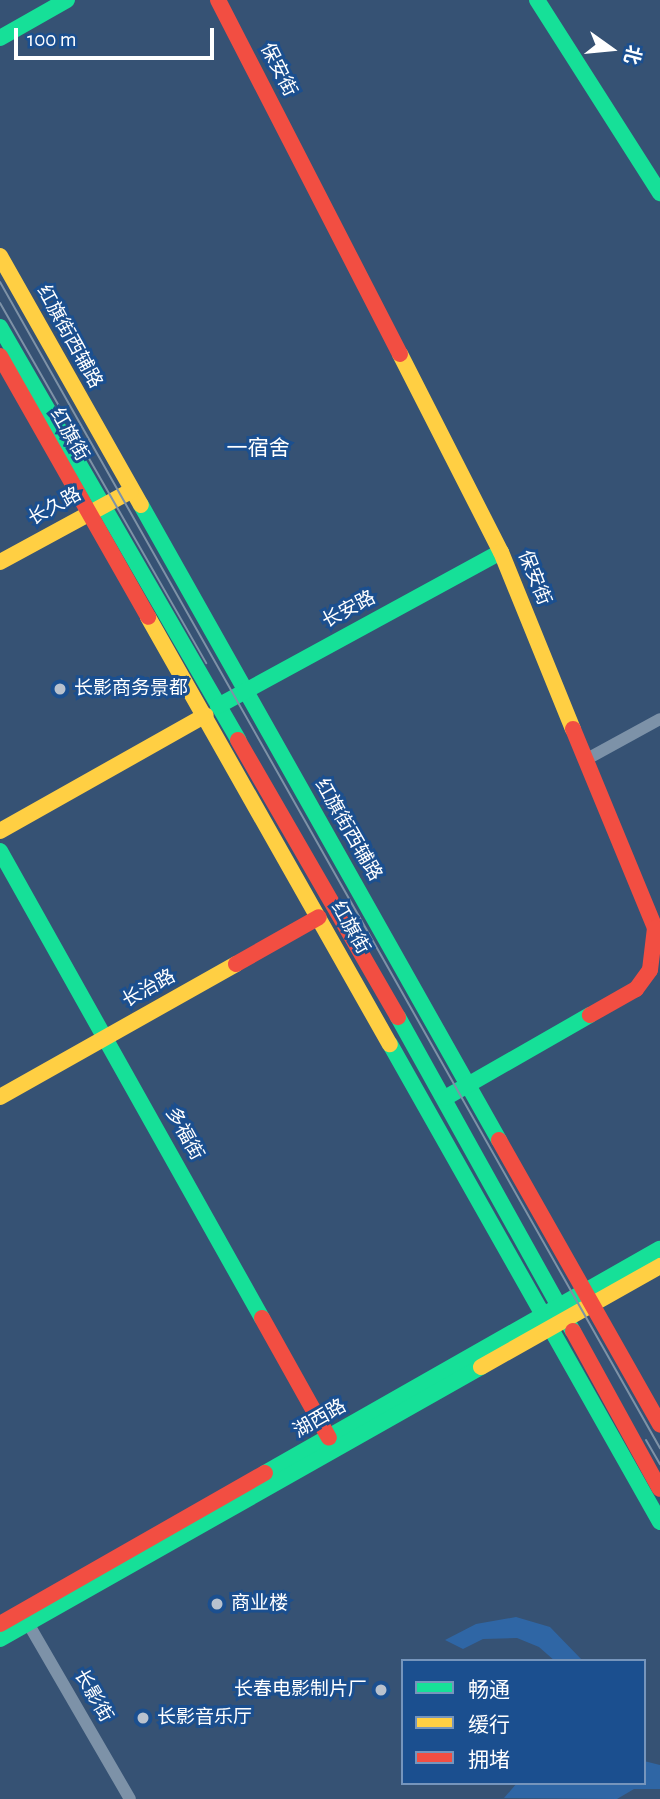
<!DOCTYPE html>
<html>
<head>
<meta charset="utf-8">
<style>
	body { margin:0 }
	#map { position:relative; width:660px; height:1799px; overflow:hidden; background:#365274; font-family:"Alegreya Sans","Noto Sans SC",sans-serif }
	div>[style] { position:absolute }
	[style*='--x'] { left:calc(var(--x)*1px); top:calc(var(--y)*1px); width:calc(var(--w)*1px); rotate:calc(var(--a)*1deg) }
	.green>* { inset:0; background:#2f66a5 }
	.street>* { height:12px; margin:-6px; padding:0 6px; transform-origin:6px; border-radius:6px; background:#7d92a8 }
	.fast>* { height:16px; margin:-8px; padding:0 8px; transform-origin:8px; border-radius:8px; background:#16e098 }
	.slow>* { height:16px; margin:-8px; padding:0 8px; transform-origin:8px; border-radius:8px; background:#ffcf43 }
	.jam>* { height:16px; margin:-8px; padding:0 8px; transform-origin:8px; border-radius:8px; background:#f24e42 }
	.tram>* { height:2px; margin:-1px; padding:0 1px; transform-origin:1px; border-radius:1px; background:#7e92a7 }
	.dots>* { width:19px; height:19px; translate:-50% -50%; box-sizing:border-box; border:4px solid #1b4f8f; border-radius:50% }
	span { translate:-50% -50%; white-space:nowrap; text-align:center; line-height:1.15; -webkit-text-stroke:6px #1b4f8f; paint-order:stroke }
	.street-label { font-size:19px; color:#fff }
	.poi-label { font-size:19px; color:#fff }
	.left { translate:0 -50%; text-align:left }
	.right { translate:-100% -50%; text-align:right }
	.neighbourhood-label { font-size:21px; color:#fff }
	.legend { position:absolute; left:401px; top:1659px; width:245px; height:126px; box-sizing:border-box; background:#1b4f8f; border:2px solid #7695bc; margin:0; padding:9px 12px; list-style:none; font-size:21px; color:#fff }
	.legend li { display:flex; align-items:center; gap:14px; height:35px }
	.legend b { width:35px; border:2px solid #7695bc }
	.north { position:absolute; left:576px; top:14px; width:70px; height:70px; -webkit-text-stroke:5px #1b4f8f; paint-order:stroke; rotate:105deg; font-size:19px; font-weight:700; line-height:28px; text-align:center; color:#fff }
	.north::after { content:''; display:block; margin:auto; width:24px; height:32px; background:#fff; clip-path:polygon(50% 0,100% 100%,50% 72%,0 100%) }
	.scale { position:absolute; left:14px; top:28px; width:200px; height:32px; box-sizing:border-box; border:4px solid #fff; border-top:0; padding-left:9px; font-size:21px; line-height:24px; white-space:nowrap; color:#fff; -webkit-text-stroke:5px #1b4f8f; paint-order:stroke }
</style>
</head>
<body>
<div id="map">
	<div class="green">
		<div style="clip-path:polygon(516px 1617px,550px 1627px,583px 1661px,555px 1661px,539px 1647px,517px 1638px,483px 1639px,463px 1649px,445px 1640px,476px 1624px)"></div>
		<div style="clip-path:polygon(644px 1761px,660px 1765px,660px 1789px,634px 1789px,617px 1799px,504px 1798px,517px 1783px,644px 1783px)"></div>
	</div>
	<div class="street">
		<div style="--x:587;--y:759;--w:83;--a:-28.7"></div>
		<div style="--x:25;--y:1618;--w:209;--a:59.9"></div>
	</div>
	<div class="fast">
		<div style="--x:537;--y:0;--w:229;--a:57.5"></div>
		<div style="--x:0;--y:38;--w:77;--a:-29.6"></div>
		<div style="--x:0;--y:327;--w:477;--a:60"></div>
		<div style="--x:141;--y:505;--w:729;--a:60.59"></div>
		<div style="--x:218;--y:706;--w:322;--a:-28.6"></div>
		<div style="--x:0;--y:851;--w:535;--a:60.71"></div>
		<div style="--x:398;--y:1017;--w:359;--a:60.9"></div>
		<div style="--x:390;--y:1044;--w:549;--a:60.54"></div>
		<div style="--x:445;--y:1098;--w:167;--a:-29.8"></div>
		<div style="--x:265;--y:1473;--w:454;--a:-29.6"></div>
		<div style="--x:0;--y:1639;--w:553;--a:-29.49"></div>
	</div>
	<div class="slow">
		<div style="--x:0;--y:256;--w:286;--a:60.5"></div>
		<div style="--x:400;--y:354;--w:222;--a:63"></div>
		<div style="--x:501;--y:552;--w:191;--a:67.9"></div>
		<div style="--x:0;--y:562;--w:149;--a:-28.5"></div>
		<div style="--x:148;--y:617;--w:491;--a:60.5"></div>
		<div style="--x:0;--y:831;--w:236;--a:-29.4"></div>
		<div style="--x:0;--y:1097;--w:271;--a:-29.4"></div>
		<div style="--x:481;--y:1367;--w:206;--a:-29.4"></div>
	</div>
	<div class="jam">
		<div style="--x:218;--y:0;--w:398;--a:62.8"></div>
		<div style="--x:0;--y:356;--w:300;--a:60.4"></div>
		<div style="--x:573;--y:729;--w:215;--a:67.6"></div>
		<div style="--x:655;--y:928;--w:42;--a:96.8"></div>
		<div style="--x:650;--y:970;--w:24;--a:126"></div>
		<div style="--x:636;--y:989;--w:53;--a:150.5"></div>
		<div style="--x:238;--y:740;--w:320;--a:60"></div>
		<div style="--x:236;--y:964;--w:95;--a:-29.5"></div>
		<div style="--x:499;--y:1140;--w:327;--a:60.5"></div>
		<div style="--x:262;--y:1318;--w:137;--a:60.8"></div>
		<div style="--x:573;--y:1331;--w:180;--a:61.2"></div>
		<div style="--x:0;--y:1624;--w:305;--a:-29.7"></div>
	</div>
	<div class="tram">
		<div style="--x:0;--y:282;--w:1340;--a:60.49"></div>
		<div style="--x:0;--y:303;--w:415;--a:60.2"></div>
		<div style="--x:646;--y:1440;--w:28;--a:60"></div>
	</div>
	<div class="dots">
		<div style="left:60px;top:689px;background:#b9c2ce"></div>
		<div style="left:217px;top:1604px;background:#b9c2ce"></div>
		<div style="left:381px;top:1690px;background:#b9c2ce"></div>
		<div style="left:143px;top:1718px;background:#b9c2ce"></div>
	</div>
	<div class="street-label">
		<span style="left:278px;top:70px;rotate:63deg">保安街</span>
		<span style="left:69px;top:337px;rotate:61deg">红旗街西辅路</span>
		<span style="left:69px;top:435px;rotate:60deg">红旗街</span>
		<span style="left:55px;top:507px;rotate:-29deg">长久路</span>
		<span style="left:534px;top:578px;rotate:68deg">保安街</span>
		<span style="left:349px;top:610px;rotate:-28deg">长安路</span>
		<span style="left:348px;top:830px;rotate:60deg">红旗街西辅路</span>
		<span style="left:350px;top:928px;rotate:60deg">红旗街</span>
		<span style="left:149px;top:989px;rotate:-29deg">长治路</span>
		<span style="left:184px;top:1134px;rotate:61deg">多福街</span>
		<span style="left:320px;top:1419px;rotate:-30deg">湖西路</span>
		<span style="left:93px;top:1696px;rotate:60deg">长影街</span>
	</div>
	<div class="poi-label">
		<span class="left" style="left:74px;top:689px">长影商务景都</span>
		<span class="left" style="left:231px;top:1604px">商业楼</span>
		<span class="right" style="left:367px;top:1690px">长春电影制片厂</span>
		<span class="left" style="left:157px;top:1718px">长影音乐厅</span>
	</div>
	<div class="neighbourhood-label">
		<span style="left:258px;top:449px">一宿舍</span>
	</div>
	<ul class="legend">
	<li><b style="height:9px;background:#16e098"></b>畅通</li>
	<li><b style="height:9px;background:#ffcf43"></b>缓行</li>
	<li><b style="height:9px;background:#f24e42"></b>拥堵</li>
	</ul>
	<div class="north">北</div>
	<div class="scale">100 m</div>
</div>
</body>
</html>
